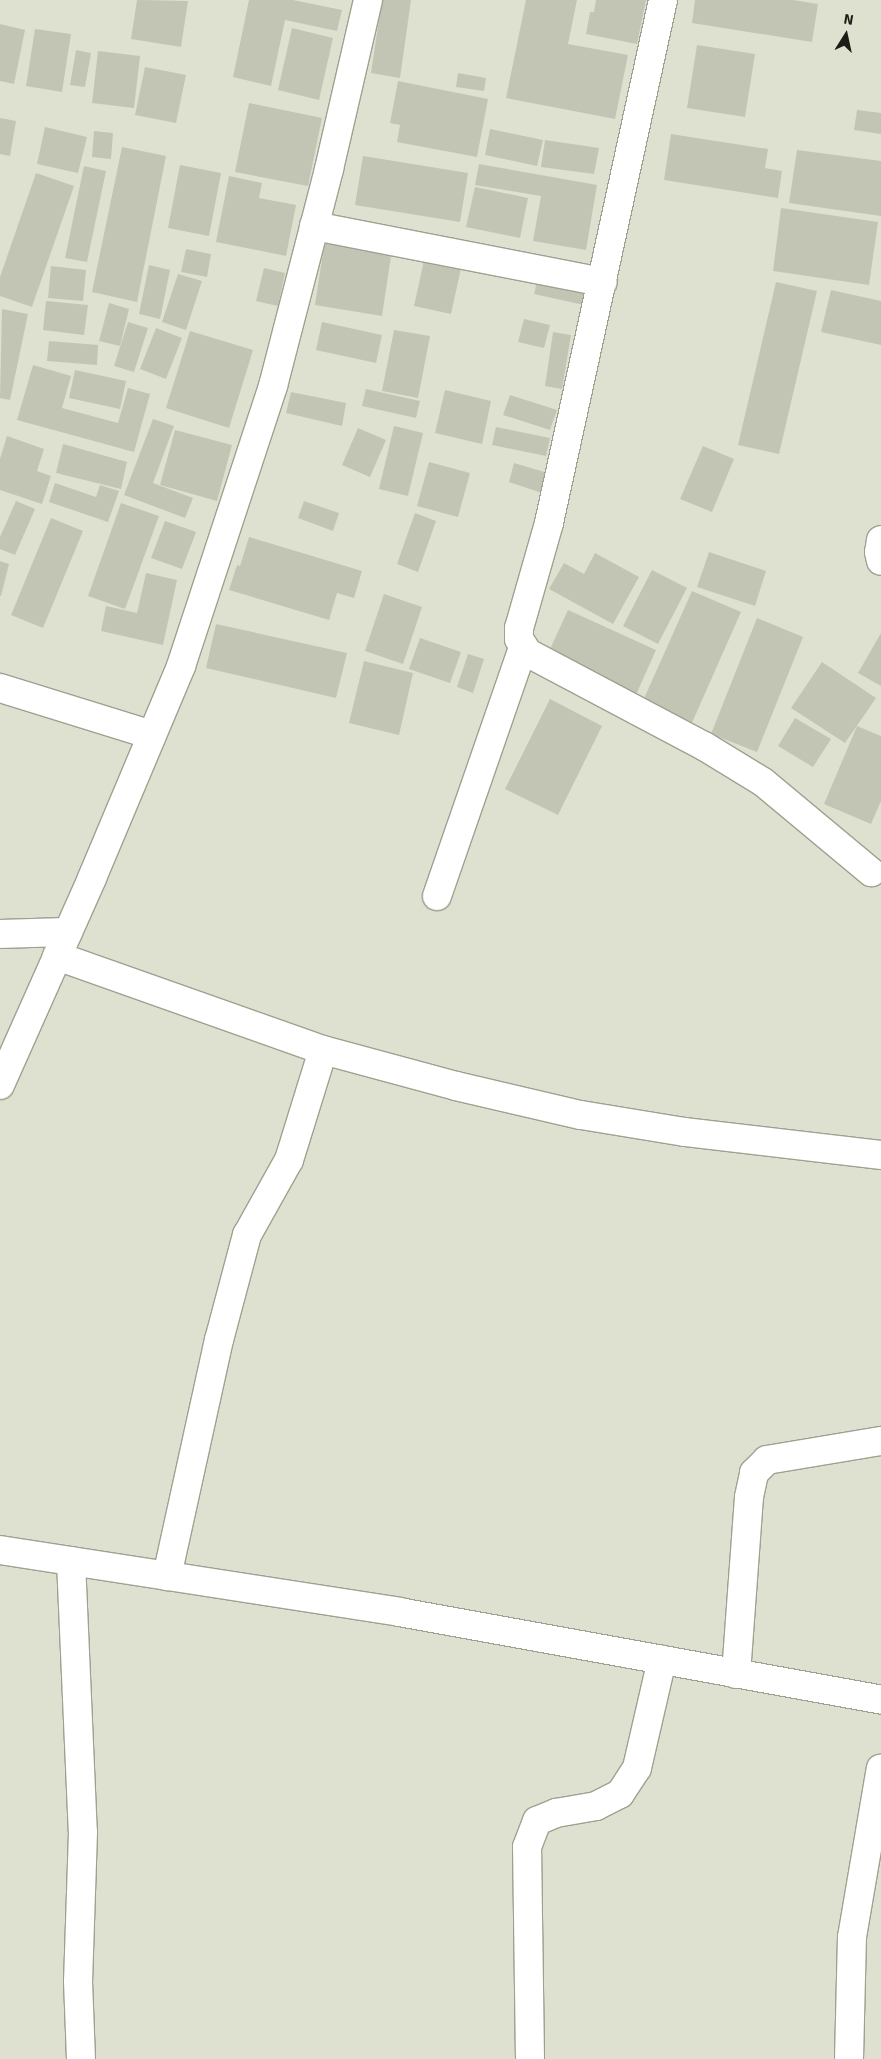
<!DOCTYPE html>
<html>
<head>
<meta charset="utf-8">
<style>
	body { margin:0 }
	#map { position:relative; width:881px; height:2059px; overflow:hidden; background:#dfe1d0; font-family:Signika,sans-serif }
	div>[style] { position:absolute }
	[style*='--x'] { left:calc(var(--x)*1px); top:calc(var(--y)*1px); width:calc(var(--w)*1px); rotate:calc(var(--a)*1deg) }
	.building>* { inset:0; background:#c3c5b4 }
	.roads { filter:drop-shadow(1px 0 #9fa190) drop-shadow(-1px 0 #9fa190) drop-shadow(0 1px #9fa190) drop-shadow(0 -1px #9fa190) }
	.street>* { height:28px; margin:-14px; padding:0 14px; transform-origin:14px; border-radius:14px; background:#fff }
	span { translate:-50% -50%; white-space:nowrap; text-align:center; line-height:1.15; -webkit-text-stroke:4px #dfe1d0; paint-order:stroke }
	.north { position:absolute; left:821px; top:10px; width:50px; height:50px; -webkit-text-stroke:4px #dfe1d0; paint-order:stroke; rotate:10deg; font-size:14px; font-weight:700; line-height:20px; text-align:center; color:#1c1d16 }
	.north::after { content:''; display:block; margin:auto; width:18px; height:22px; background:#1c1d16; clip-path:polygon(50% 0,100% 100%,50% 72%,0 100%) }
</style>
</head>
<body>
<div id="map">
	<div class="building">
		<div style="clip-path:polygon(137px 0,188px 1px,181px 47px,131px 39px)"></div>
		<div style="clip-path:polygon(249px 0,293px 0,342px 10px,337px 31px,285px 20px,271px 86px,233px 77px)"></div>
		<div style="clip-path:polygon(382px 0,411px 0,400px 78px,371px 73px)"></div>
		<div style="clip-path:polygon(526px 0,577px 0,568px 44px,628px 55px,615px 119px,506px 98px)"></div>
		<div style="clip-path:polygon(596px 0,646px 0,637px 44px,586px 34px,590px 12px,594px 12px)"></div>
		<div style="clip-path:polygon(695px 0,793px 0,818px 4px,812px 42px,692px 23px)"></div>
		<div style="clip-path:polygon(0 24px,25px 30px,14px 84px,0 81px)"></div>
		<div style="clip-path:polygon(292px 28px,333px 38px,319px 100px,278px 90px)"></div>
		<div style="clip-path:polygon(35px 29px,71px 34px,62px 92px,26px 86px)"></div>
		<div style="clip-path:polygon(697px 45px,755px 54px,745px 117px,687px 108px)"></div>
		<div style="clip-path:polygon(76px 50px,91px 53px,85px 87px,70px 85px)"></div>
		<div style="clip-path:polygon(98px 51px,140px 56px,134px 108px,92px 103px)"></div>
		<div style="clip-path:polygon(145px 67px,186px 75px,176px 123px,135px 115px)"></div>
		<div style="clip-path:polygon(458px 73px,486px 78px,484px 91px,456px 87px)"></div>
		<div style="clip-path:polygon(398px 81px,488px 99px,477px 157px,397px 142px,400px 125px,390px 123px)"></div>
		<div style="clip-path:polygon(249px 103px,322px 118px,308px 186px,235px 172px)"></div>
		<div style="clip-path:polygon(857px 110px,881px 113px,881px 134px,854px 130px)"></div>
		<div style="clip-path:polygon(0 118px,16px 121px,10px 156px,0 154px)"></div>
		<div style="clip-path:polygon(45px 127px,87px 137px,78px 173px,37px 164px)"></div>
		<div style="clip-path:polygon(490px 129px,543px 140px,537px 166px,485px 155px)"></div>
		<div style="clip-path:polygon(94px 131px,113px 133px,111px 159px,92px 157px)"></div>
		<div style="clip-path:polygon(671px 134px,768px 149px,765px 168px,782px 171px,778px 198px,664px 180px)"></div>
		<div style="clip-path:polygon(545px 140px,599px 148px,594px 174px,541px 167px)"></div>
		<div style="clip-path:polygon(122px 147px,166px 156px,137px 302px,92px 292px)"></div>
		<div style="clip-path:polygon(797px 150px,881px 161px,881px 216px,789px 203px)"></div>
		<div style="clip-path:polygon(363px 156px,468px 173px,460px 222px,355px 205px)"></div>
		<div style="clip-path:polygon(479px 164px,597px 185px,586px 250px,533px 241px,541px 196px,475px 185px)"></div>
		<div style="clip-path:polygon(180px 165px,221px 173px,209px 236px,168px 228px)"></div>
		<div style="clip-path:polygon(84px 166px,106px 171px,87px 262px,65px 258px)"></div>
		<div style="clip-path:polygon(36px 173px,74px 186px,32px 307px,0 296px,0 277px)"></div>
		<div style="clip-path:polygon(229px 176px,262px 183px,259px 198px,296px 205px,286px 256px,216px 242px)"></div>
		<div style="clip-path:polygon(475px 187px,528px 198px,520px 238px,466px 227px)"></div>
		<div style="clip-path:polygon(781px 208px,878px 222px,869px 285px,773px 271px)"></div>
		<div style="clip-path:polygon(326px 233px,393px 243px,382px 316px,315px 305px)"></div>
		<div style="clip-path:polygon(186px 249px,211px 254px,207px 277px,181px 272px)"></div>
		<div style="clip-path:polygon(426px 251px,463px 259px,451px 314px,414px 306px)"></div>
		<div style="clip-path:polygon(149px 265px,170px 270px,160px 319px,139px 314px)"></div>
		<div style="clip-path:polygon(51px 266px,86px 270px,83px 301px,48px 298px)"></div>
		<div style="clip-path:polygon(264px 268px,285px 273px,278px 306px,256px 301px)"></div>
		<div style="clip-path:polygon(178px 274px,202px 281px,186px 330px,162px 322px)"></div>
		<div style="clip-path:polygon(539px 274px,588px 285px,584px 305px,534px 294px)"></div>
		<div style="clip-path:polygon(776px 282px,817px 291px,779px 454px,738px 445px)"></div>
		<div style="clip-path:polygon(831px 290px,881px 301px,881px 345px,821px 332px)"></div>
		<div style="clip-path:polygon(46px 301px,88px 305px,84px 335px,43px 330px)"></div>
		<div style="clip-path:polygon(109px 303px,129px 309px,120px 346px,99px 341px)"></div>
		<div style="clip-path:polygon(2px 309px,28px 314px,10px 400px,0 398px)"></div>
		<div style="clip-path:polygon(524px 319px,550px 325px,544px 348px,518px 342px)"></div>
		<div style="clip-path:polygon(128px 322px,148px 328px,134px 372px,114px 366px)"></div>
		<div style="clip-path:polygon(322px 322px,382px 335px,376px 363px,316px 350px)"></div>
		<div style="clip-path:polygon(156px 328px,182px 338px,166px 379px,140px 369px)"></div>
		<div style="clip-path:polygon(394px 330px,430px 336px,418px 398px,382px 391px)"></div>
		<div style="clip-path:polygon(190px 331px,253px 350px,229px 428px,166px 408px)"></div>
		<div style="clip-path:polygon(553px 332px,571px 335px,562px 389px,545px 386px)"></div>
		<div style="clip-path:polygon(49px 341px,98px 345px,97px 365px,47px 361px)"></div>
		<div style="clip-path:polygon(33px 365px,71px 376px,62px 408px,118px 423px,128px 388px,150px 394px,134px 452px,17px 420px)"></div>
		<div style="clip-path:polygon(75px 370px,126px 381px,120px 409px,69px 398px)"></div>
		<div style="clip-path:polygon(366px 389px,420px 401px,416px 418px,362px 406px)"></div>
		<div style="clip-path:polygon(445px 390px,491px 401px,482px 444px,435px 433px)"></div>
		<div style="clip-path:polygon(291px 392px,346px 403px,342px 426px,286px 413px)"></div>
		<div style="clip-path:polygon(510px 395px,557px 410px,550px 430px,503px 415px)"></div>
		<div style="clip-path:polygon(153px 419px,174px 426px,153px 483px,193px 498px,185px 518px,124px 495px)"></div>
		<div style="clip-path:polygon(394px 426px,423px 433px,408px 496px,379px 489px)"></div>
		<div style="clip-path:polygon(496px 427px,550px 438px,546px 456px,492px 445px)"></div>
		<div style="clip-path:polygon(358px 428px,386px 440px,370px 477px,342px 465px)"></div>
		<div style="clip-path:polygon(175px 430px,232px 445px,217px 501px,160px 485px)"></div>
		<div style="clip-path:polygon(7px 436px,44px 449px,37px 471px,51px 476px,42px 504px,0 490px,0 459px)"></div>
		<div style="clip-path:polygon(63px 444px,127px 462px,121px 489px,56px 473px)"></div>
		<div style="clip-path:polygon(703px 446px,734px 459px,712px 512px,680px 499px)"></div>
		<div style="clip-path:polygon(429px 462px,470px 473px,458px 517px,417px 506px)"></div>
		<div style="clip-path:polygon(514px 463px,548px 473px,542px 493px,509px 482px)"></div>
		<div style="clip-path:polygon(55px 483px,96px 497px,100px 485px,119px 491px,108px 522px,49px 502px)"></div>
		<div style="clip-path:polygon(16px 501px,35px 509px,15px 555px,0 549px,0 537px)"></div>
		<div style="clip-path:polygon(304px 501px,339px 513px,333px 531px,298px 518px)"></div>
		<div style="clip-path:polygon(121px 503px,159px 516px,125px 609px,88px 596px)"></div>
		<div style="clip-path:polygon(415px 513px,436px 521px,418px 572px,397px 564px)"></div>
		<div style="clip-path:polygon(51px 518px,83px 531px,43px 628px,11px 615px)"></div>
		<div style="clip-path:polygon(165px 521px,196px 532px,182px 569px,151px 558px)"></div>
		<div style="clip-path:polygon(249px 537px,362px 571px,354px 598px,337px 593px,329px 620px,229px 590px,237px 565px,240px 566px)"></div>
		<div style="clip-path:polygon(709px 552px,766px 571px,755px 606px,697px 587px)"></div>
		<div style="clip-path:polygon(595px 553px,639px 577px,613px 624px,549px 589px,564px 563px,584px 574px)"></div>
		<div style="clip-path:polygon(0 561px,9px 564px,1px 596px,0 596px)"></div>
		<div style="clip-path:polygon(652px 570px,687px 588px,658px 644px,623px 626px)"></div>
		<div style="clip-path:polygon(146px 573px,177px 580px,163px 645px,101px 631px,106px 606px,137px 613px)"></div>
		<div style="clip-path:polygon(692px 591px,741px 612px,691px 725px,642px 703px)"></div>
		<div style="clip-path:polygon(384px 594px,422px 607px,403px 664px,365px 651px)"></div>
		<div style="clip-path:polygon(568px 610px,656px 650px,635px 697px,546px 658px)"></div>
		<div style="clip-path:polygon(757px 618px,803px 637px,757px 752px,711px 734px)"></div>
		<div style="clip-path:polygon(216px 624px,347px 653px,336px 698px,206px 668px)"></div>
		<div style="clip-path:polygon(881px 633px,881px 686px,858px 673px)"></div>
		<div style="clip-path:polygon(420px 638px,461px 652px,450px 683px,409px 669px)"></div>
		<div style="clip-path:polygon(468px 654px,484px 659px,473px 693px,457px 687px)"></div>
		<div style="clip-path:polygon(364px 661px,413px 673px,399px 735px,349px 723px)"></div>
		<div style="clip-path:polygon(822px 662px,876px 698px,845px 743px,791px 708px)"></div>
		<div style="clip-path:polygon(550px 699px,602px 726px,558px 815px,505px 789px)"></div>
		<div style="clip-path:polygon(795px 718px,831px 739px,813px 767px,778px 746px)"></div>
		<div style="clip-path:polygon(857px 726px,881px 736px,881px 801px,871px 824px,824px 804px)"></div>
	</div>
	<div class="roads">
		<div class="street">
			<div style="--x:663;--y:0;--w:535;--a:102.3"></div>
			<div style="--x:549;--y:523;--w:109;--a:105.9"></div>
			<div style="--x:519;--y:628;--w:11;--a:90"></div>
			<div style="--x:519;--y:639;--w:17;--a:57"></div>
			<div style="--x:528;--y:653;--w:199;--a:27.9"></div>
			<div style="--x:704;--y:746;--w:69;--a:31.4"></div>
			<div style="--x:763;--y:782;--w:141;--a:39.8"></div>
			<div style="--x:314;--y:226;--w:294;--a:11"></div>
			<div style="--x:881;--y:540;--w:12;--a:99"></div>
			<div style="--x:879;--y:552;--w:9;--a:77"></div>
			<div style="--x:0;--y:688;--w:159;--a:17.2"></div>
			<div style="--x:437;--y:896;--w:263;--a:-70.9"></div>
			<div style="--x:0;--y:934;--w:68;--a:-1.7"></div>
			<div style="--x:57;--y:956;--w:282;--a:19.5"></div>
			<div style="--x:323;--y:1050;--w:138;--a:15.1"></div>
			<div style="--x:456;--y:1086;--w:128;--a:13.1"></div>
			<div style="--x:581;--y:1115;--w:105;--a:9.3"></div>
			<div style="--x:685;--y:1132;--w:197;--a:6.7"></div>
			<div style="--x:0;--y:1085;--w:227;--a:-66"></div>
			<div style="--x:92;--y:878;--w:230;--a:-67.2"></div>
			<div style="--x:181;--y:666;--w:295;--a:-71.8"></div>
			<div style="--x:273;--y:386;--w:224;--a:-75.5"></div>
			<div style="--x:329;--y:169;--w:173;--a:-77"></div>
			<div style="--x:0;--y:1550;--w:404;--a:8.8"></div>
			<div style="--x:399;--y:1612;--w:490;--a:10.3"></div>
			<div style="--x:71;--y:1561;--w:271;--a:87.5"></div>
			<div style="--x:83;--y:1832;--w:149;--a:91.9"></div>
			<div style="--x:78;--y:1981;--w:78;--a:87.8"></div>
			<div style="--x:167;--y:1576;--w:242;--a:-77.6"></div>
			<div style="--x:219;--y:1340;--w:109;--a:-75.1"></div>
			<div style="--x:247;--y:1235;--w:86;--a:-60.8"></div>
			<div style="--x:289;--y:1160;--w:115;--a:-72.8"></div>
			<div style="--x:736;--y:1674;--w:177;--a:-85.8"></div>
			<div style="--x:749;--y:1497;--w:25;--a:-78"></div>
			<div style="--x:754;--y:1473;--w:18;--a:-45"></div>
			<div style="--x:767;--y:1460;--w:116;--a:-9.5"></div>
			<div style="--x:530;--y:2059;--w:212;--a:-90.8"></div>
			<div style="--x:527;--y:1847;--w:28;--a:-69"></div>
			<div style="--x:537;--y:1821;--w:21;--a:-23"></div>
			<div style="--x:556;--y:1813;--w:41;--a:-9.9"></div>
			<div style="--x:596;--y:1806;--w:27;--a:-27"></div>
			<div style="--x:620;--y:1794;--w:31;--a:-57"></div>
			<div style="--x:637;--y:1768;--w:111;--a:-77"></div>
			<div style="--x:849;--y:2059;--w:122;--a:-88.6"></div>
			<div style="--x:852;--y:1937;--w:171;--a:-80.3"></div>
		</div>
	</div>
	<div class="north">N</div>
</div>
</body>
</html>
